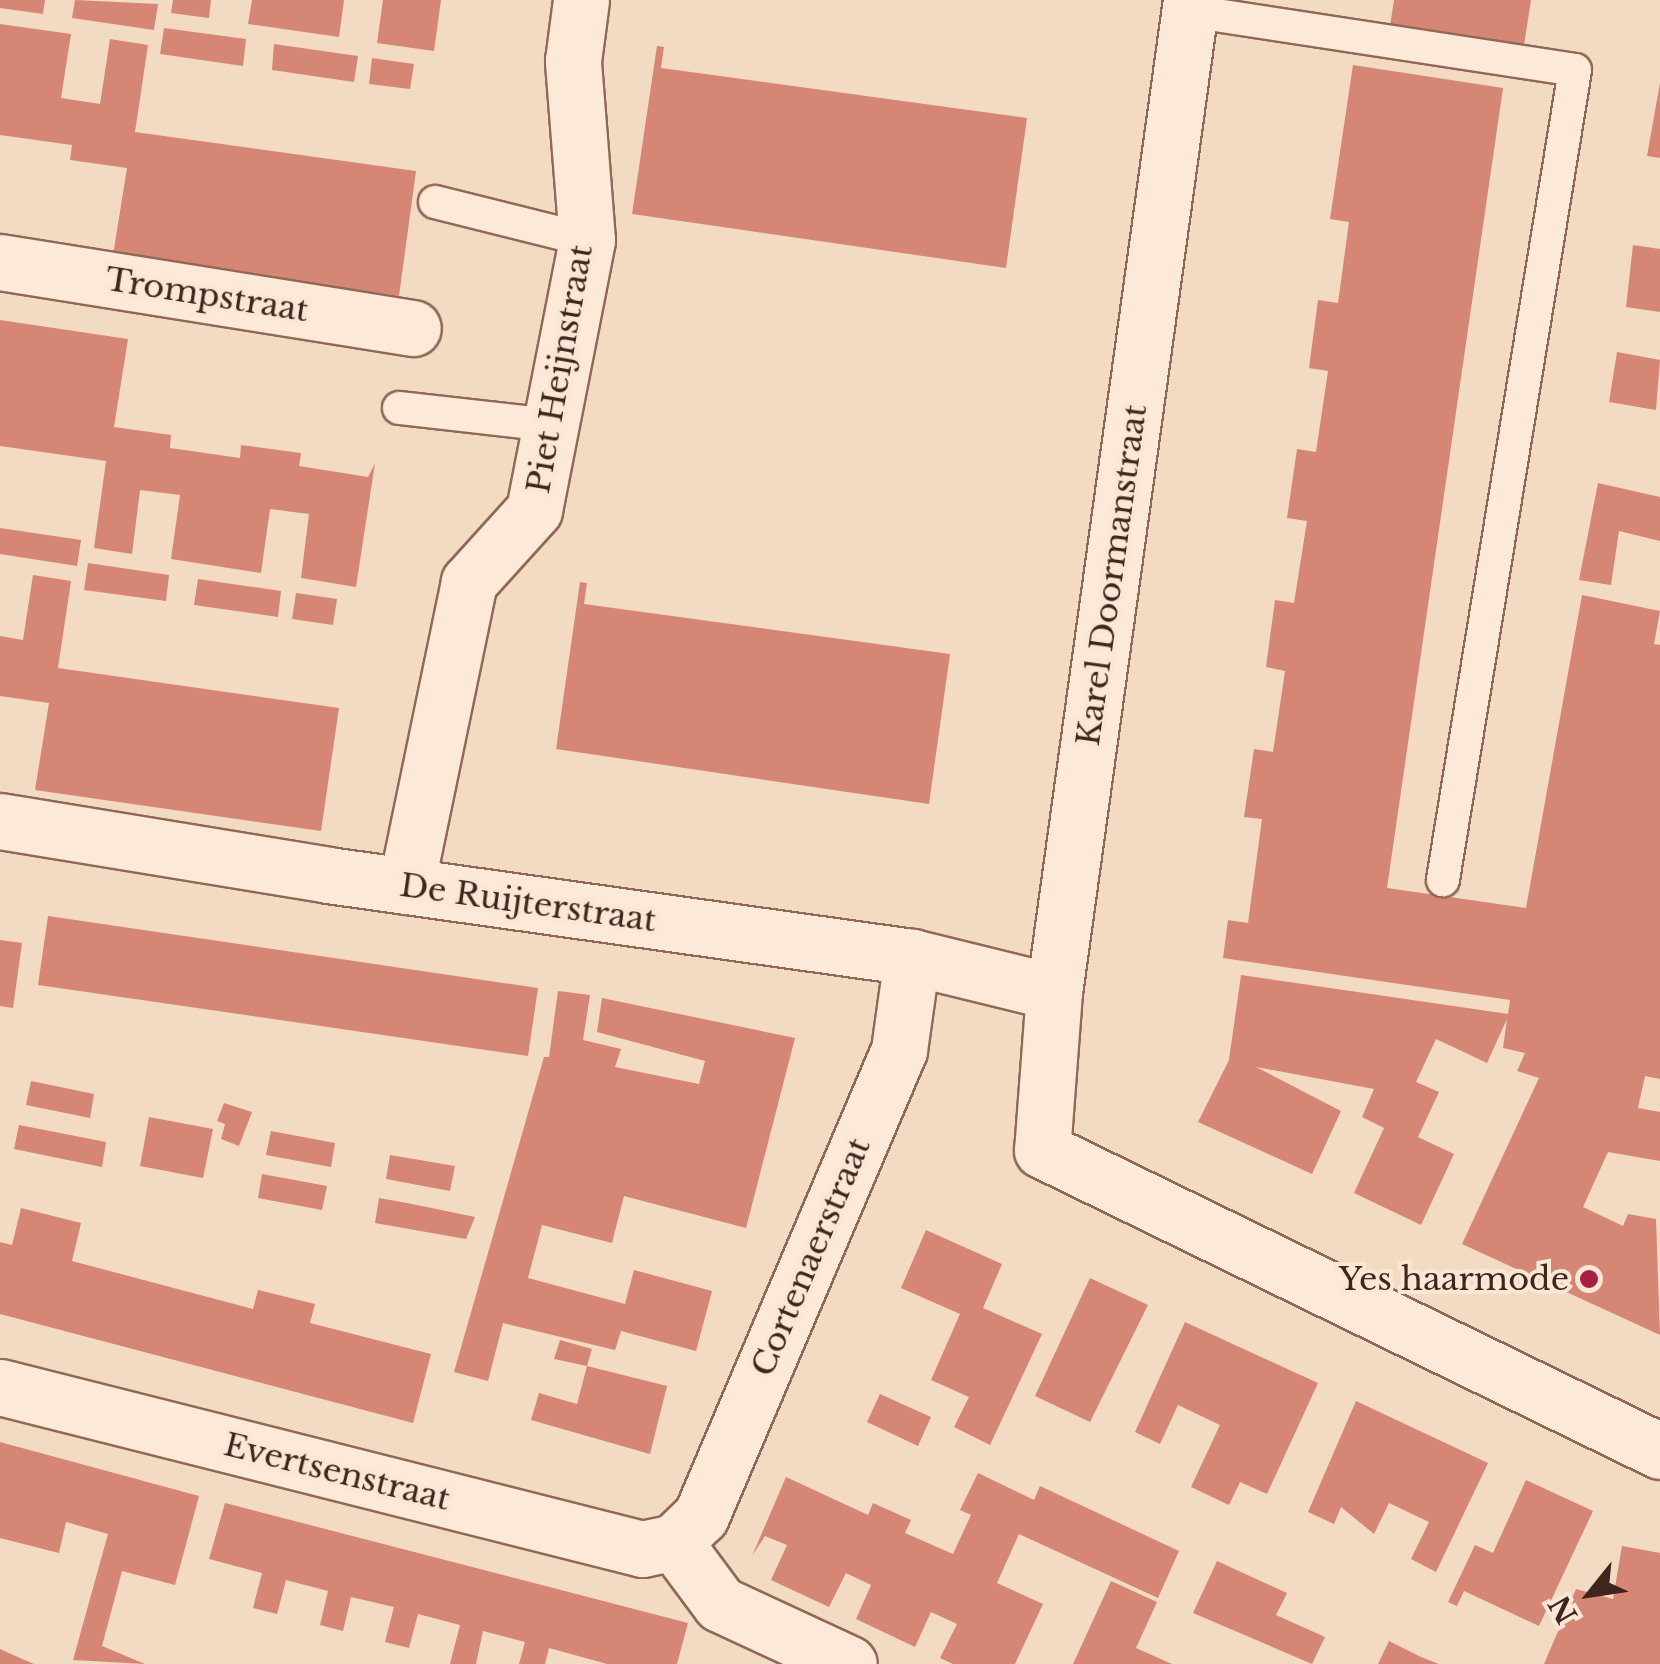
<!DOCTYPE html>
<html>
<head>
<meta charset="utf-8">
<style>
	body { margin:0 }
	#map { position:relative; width:1660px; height:1664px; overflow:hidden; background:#f3dac3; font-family:"Libre Baskerville",serif }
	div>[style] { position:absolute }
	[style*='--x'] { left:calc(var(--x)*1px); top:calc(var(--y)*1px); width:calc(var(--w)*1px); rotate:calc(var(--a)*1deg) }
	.building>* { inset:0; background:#d68675 }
	.roads { filter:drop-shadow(2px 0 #916857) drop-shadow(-2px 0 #916857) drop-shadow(0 2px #916857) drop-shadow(0 -2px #916857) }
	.service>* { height:32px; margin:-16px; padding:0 16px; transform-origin:16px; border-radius:16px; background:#fde9d8 }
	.minor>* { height:55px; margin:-27.5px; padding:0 27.5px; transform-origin:27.5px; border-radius:27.5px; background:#fde9d8 }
	.dots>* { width:28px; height:28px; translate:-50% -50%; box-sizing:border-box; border:5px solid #fae6d4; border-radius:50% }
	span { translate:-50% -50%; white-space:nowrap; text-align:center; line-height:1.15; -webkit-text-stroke:8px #fae6d4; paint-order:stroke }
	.street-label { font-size:32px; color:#3f251d }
	.poi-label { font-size:32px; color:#3f251d }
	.right { translate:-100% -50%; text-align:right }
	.north { position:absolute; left:1540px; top:1544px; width:100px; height:100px; -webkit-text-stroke:8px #fae6d4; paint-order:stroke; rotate:240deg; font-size:28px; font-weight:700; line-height:40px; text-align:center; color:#3f251d }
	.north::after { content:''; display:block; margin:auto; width:35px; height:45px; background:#3f251d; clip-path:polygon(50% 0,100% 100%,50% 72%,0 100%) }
</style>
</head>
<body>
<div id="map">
	<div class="building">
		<div style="clip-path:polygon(0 0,45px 0,43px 14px,0 8px)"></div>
		<div style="clip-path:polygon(75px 0,158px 4px,154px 30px,72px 18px)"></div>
		<div style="clip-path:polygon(173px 0,211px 0,209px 18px,171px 13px)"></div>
		<div style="clip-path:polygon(252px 0,344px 0,339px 37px,248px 24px)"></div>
		<div style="clip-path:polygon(383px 0,441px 0,434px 51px,377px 43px)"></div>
		<div style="clip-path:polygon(1394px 0,1531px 0,1524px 45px,1390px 26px)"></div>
		<div style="clip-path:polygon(0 24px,71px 34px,61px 98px,100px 104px,110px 39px,148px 45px,135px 132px,416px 171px,399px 296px,113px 255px,127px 168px,70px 160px,72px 145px,0 135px)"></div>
		<div style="clip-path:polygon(164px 28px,246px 39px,243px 66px,160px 54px)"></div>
		<div style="clip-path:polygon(274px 44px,358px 56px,354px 82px,272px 70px)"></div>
		<div style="clip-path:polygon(657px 46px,664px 47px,661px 68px,1027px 118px,1006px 268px,632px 214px)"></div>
		<div style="clip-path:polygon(372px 58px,414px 64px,410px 89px,369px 84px)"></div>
		<div style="clip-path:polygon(1353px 65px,1503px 88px,1387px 888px,1526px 908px,1582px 595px,1660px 611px,1654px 644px,1660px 645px,1660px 1079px,1645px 1076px,1638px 1108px,1660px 1112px,1660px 1161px,1608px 1152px,1583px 1207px,1623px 1226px,1628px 1214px,1656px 1219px,1660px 1335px,1462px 1244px,1539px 1078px,1517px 1071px,1525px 1053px,1503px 1048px,1507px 1019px,1487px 1063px,1436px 1039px,1416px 1082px,1439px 1092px,1418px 1137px,1454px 1154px,1421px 1225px,1354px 1193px,1384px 1128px,1362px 1117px,1374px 1089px,1256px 1067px,1341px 1111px,1312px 1174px,1198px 1122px,1229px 1060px,1241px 975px,1508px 1014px,1510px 1000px,1223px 958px,1228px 920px,1248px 923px,1262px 819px,1244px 817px,1254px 749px,1273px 752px,1285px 671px,1266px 667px,1275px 600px,1294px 603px,1307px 521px,1287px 518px,1297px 449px,1316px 452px,1328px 371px,1309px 368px,1318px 300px,1338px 303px,1349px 222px,1330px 219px)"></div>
		<div style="clip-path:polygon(1660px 83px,1660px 158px,1647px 156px)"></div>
		<div style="clip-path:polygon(1633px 245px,1660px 249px,1660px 312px,1626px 307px)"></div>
		<div style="clip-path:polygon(0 320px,128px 339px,114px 427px,171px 435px,170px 448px,240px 458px,241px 445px,301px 453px,299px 466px,368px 477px,375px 463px,356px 587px,301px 578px,309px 514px,270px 509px,261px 573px,171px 559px,180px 495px,140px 490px,132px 554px,94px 548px,106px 461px,0 446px)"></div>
		<div style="clip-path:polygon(1617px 352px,1660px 360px,1656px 410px,1609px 402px)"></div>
		<div style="clip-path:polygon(1598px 483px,1660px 497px,1660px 541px,1619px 531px,1611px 585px,1579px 580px)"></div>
		<div style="clip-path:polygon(0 528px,81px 540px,77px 566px,0 554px)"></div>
		<div style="clip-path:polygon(88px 563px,169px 575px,166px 601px,84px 590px)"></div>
		<div style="clip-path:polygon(33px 575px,71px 581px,58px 668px,339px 708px,321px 831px,35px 790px,49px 703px,0 696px,0 636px,23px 640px)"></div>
		<div style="clip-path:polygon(198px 579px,281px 591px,278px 617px,194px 605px)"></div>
		<div style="clip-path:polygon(580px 582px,587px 583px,584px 604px,950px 654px,929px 804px,556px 749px)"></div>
		<div style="clip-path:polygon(296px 593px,337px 599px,333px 625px,292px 619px)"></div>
		<div style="clip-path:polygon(48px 916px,538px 988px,528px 1056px,38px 985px)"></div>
		<div style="clip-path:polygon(0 940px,22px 943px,13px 1008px,0 1006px)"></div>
		<div style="clip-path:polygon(558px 991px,590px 995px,583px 1040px,621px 1049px,615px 1067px,699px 1084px,705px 1061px,597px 1032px,602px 998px,795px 1038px,746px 1228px,624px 1196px,612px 1243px,542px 1225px,528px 1278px,625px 1304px,634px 1270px,712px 1291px,696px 1351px,621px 1331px,615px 1350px,503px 1323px,488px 1381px,454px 1372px,544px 1057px,549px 1057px)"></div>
		<div style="clip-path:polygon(31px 1081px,94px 1094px,90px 1118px,26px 1105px)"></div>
		<div style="clip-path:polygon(224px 1103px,252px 1112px,239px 1146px,221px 1139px,225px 1124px,217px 1121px)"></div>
		<div style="clip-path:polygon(149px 1117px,213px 1129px,203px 1178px,140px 1166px)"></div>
		<div style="clip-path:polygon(19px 1125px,106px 1142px,102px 1167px,14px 1149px)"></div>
		<div style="clip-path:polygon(271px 1131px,335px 1143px,331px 1167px,266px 1155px)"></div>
		<div style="clip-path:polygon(390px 1155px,455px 1166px,450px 1191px,386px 1179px)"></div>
		<div style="clip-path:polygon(262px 1174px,327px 1186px,322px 1210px,258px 1198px)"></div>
		<div style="clip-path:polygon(379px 1198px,412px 1204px,475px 1217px,466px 1239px,375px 1223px)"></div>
		<div style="clip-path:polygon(21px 1208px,81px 1223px,72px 1261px,253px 1309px,258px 1290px,315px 1304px,310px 1323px,431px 1354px,413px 1423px,0 1314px,0 1242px,12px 1245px)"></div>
		<div style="clip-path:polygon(926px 1230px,1002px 1264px,983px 1308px,1042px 1334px,990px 1445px,954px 1427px,969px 1397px,931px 1380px,960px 1314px,901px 1288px)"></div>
		<div style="clip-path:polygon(1090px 1278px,1148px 1305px,1090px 1422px,1035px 1396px)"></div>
		<div style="clip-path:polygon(1185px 1322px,1318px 1383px,1267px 1494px,1240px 1482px,1229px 1505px,1191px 1487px,1220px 1425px,1178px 1405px,1160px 1444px,1135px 1432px)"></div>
		<div style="clip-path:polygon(560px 1340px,592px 1349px,587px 1366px,667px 1386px,650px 1454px,531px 1420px,539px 1393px,577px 1404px,587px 1366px,554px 1359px)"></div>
		<div style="clip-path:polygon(880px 1394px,931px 1417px,918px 1446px,867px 1422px)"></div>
		<div style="clip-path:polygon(1356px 1401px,1488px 1463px,1436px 1572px,1411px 1559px,1429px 1522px,1389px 1503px,1374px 1534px,1341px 1507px,1334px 1524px,1308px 1512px)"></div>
		<div style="clip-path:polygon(0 1442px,199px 1496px,175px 1585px,122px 1571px,102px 1646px,145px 1664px,73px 1660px,108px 1534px,66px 1522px,59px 1553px,0 1538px)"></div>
		<div style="clip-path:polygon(978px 1473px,1034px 1500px,1040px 1486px,1179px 1551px,1158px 1598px,1019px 1534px,997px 1583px,1043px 1604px,1015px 1664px,953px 1664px,940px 1658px,957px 1624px,931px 1612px,915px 1647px,856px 1619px,871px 1585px,846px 1573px,829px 1607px,771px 1580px,787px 1545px,765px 1536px,752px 1556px,786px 1477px,868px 1515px,873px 1503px,911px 1520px,905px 1533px,953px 1554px,971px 1515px,960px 1510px)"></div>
		<div style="clip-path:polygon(1526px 1480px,1593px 1511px,1539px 1626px,1464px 1591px,1457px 1606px,1448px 1602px,1475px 1545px,1493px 1553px)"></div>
		<div style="clip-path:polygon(225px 1503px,688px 1623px,677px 1664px,607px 1664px,549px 1648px,545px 1664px,519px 1664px,525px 1642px,483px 1631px,476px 1664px,450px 1664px,460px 1625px,418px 1614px,409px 1648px,385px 1642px,394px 1607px,351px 1597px,343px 1631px,320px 1625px,328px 1591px,286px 1580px,277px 1614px,253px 1608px,262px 1573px,209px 1559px)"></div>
		<div style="clip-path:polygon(1622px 1546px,1660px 1553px,1660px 1664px,1544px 1664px,1576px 1589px,1613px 1599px)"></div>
		<div style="clip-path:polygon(1217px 1561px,1287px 1593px,1276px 1615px,1325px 1637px,1312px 1664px,1193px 1613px)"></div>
		<div style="clip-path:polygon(1111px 1581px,1157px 1602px,1136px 1648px,1172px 1664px,1073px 1664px)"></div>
		<div style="clip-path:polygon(1389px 1641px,1421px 1657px,1439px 1664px,1378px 1664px)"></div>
		<div style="clip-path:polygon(0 1649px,20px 1658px,34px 1664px,0 1664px)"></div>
	</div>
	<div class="roads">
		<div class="service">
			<div style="--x:1190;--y:11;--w:389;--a:8.7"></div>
			<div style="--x:1575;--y:70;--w:821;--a:99.26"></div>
			<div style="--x:435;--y:202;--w:157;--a:14"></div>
			<div style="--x:399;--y:408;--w:152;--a:6.4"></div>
		</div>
		<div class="minor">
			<div style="--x:1191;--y:0;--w:1001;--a:97.86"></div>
			<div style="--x:1054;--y:992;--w:158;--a:94.3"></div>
			<div style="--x:1042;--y:1150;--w:687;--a:25.97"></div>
			<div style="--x:0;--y:262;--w:418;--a:9.1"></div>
			<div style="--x:0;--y:821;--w:332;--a:9.3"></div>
			<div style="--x:328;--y:875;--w:590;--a:7.99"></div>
			<div style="--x:912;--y:957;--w:146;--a:13.8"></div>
			<div style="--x:406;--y:886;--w:310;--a:-78.3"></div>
			<div style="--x:469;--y:582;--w:97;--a:-47.9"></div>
			<div style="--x:534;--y:510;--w:275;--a:-78.9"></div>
			<div style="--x:587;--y:240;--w:180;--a:-94.5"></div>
			<div style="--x:573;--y:61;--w:62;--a:-82.5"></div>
			<div style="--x:0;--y:1387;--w:662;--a:14.16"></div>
			<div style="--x:642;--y:1549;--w:33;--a:-12"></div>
			<div style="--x:674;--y:1542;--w:37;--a:-44"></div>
			<div style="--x:701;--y:1516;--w:506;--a:-66.98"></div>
			<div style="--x:899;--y:1050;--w:94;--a:-82"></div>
			<div style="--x:674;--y:1542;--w:77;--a:53.4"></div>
			<div style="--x:720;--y:1604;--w:142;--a:24.9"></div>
		</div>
	</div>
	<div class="dots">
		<div style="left:1589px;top:1279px;background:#a81f40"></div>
	</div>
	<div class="street-label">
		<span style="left:207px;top:295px;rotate:9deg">Trompstraat</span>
		<span style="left:560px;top:369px;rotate:-80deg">Piet Heijnstraat</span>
		<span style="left:1112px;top:575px;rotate:-82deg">Karel Doormanstraat</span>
		<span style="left:528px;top:903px;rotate:8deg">De Ruijterstraat</span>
		<span style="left:811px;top:1257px;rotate:-67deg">Cortenaerstraat</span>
		<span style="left:337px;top:1472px;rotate:14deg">Evertsenstraat</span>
	</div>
	<div class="poi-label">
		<span class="right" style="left:1569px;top:1279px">Yes haarmode</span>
	</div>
	<div class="north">N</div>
</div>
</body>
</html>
